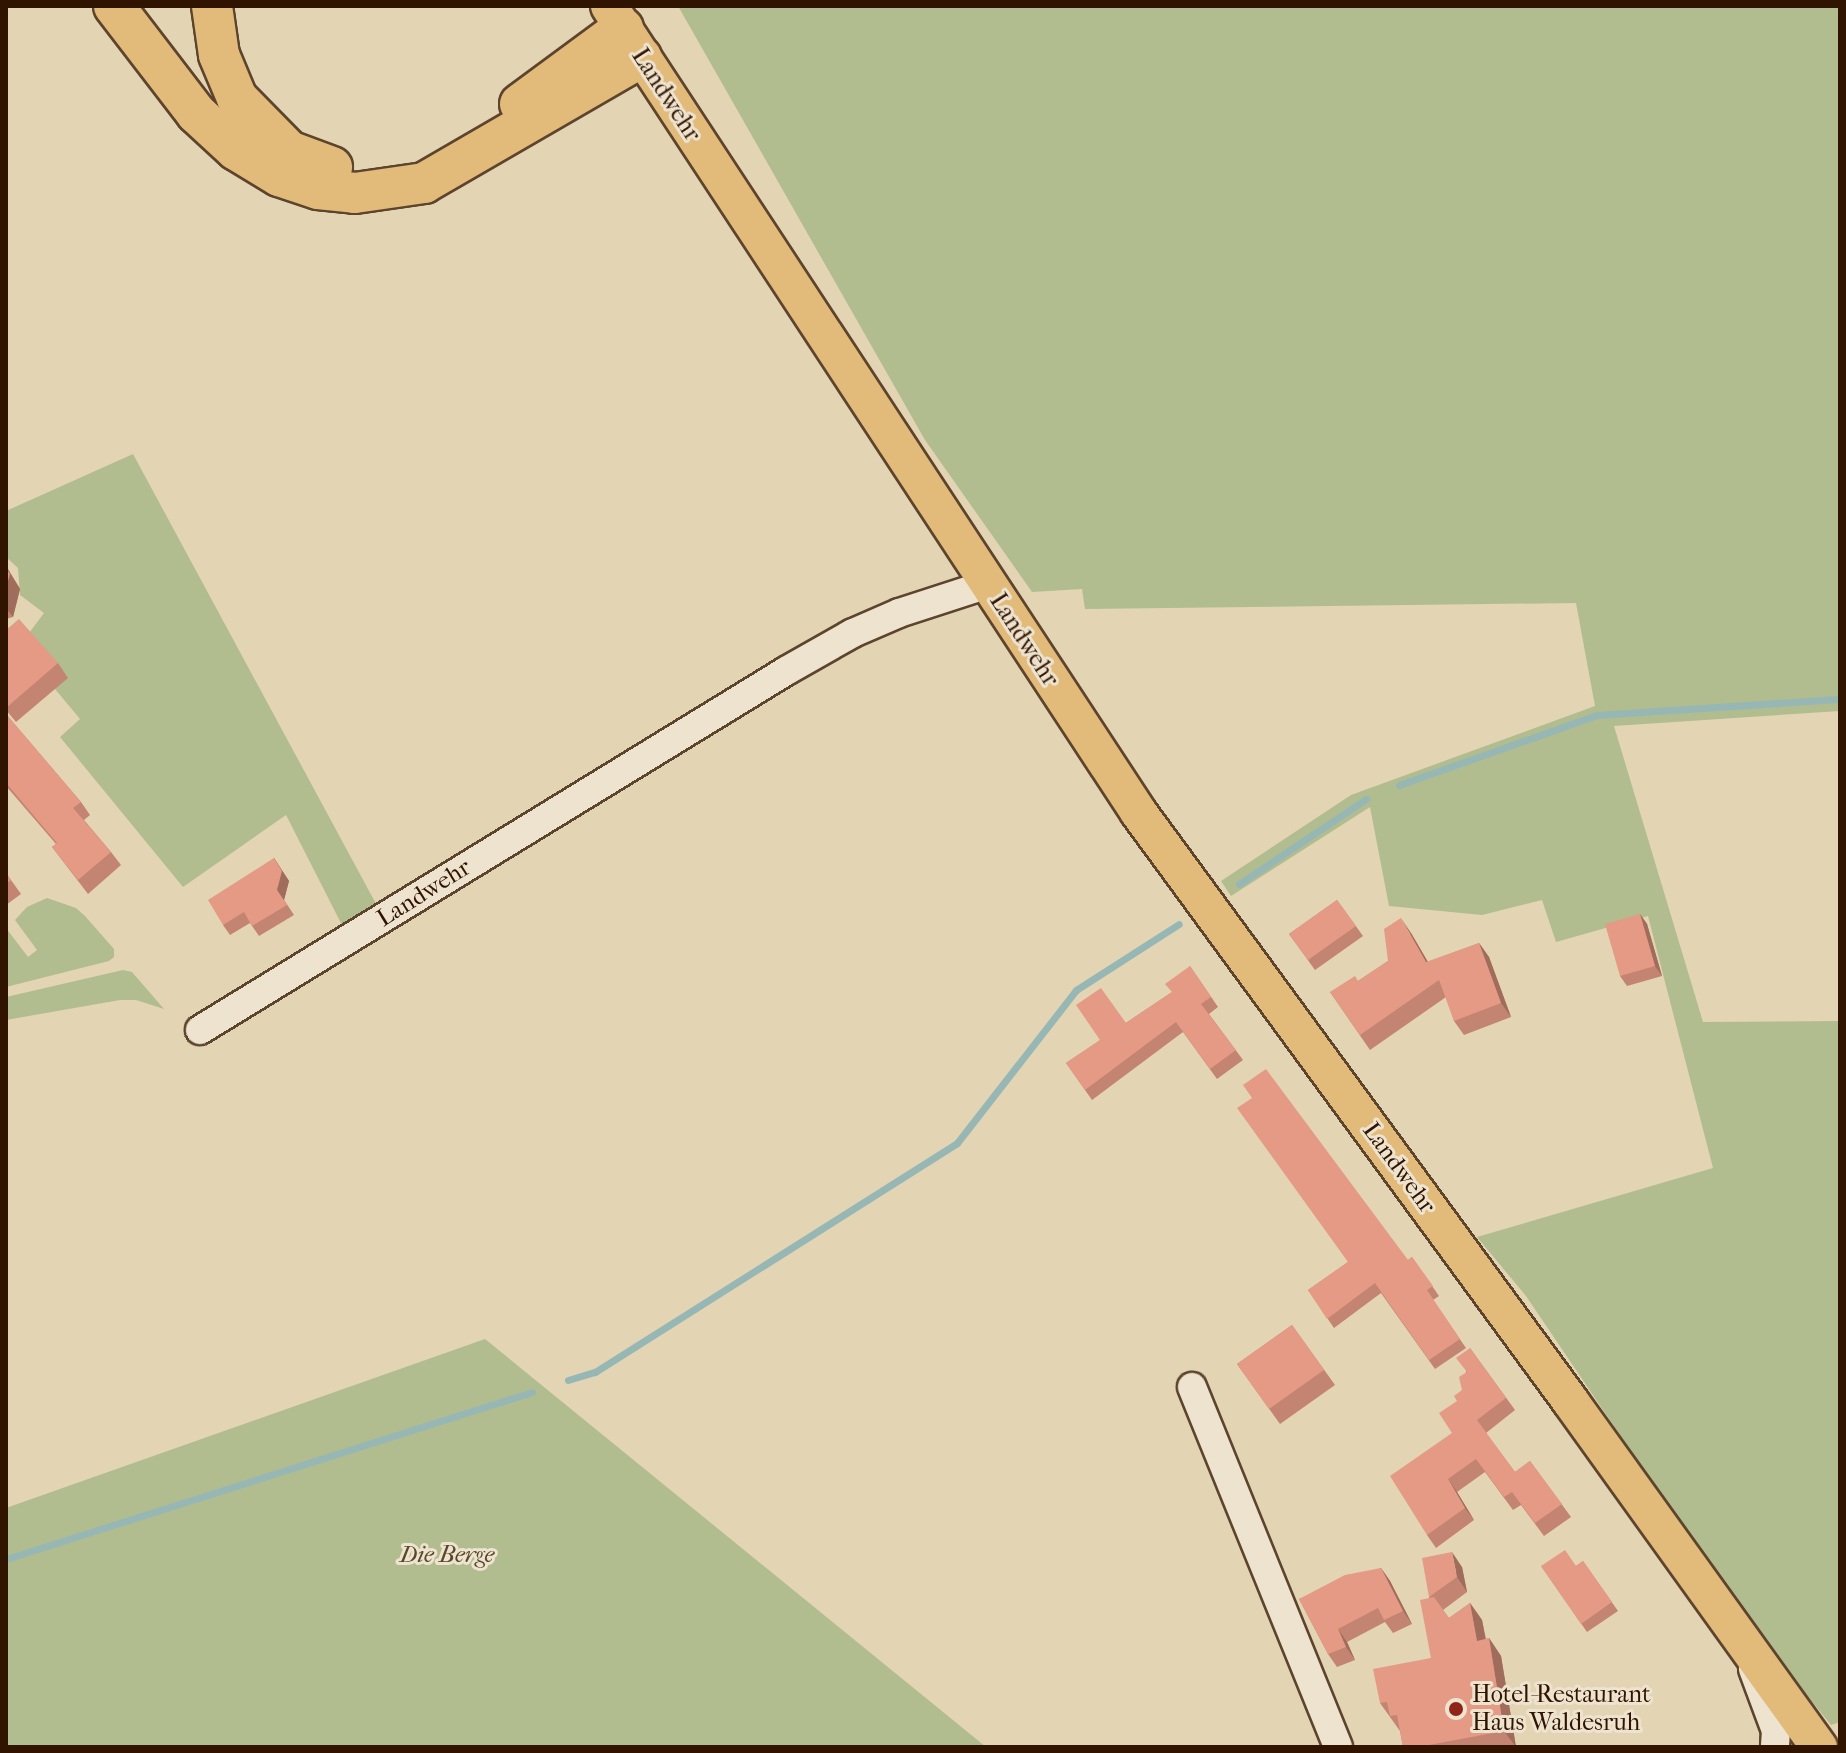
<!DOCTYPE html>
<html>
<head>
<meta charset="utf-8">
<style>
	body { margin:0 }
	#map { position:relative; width:1846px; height:1753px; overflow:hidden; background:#e3d4b4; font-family:"IM FELL French Canon",serif }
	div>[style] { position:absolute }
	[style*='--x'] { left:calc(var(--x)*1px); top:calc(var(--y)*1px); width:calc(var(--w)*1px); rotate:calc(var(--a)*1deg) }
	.green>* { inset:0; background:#b1bd8f }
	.stream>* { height:7px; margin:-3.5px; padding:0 3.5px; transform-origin:3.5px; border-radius:3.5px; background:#97b7b5 }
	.roads { filter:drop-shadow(2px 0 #5d442d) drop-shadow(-2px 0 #5d442d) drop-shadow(0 2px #5d442d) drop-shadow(0 -2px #5d442d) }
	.minor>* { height:28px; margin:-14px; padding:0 14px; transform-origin:14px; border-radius:14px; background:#ede3ce }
	.major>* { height:36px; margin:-18px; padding:0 18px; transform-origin:18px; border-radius:18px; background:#e2ba7a }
	.highway>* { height:40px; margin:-20px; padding:0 20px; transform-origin:20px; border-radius:20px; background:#e2ba7a }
	.wall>* { inset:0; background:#c48472 }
	.shaded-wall>* { inset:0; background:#a06c5c }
	.building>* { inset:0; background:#e49a84 }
	.dots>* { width:22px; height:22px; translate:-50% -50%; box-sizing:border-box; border:4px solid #ede3ce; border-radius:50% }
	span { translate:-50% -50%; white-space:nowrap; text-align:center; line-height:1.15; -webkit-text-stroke:6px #ede3ce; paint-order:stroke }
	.street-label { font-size:24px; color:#301400 }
	.park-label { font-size:24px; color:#57472b; font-style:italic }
	.poi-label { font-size:24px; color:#301400 }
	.left { translate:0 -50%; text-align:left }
	.frame { position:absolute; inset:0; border:8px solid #301400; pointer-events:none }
</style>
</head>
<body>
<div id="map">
	<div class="green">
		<div style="clip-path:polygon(678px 6px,1840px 6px,1840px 711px,1614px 726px,1703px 1022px,1840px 1021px,1840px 1722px,1831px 1725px,1743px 1617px,1526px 1296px,1477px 1237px,1713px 1168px,1648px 916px,1556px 942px,1542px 900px,1482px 915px,1389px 906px,1370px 807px,1231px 896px,1221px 881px,1351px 795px,1595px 706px,1576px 603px,1085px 609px,1082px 589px,1032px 592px,925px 440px)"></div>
		<div style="clip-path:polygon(133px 454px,381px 913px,346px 933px,286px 815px,183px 887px,60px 737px,80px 719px,55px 689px,29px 633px,44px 613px,20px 595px,18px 568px,6px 557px,6px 511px)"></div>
		<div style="clip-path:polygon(47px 898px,76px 908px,85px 916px,114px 949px,114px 957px,109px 961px,6px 987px,6px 928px,28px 957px,37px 950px,15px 920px,27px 907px)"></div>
		<div style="clip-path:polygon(123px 970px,132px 972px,164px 1009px,136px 1000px,120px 1000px,6px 1020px,6px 997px)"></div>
		<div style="clip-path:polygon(485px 1339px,986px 1747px,6px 1747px,6px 1508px)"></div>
	</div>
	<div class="stream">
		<div style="--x:1399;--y:785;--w:210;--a:-19.5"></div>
		<div style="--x:1597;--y:715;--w:244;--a:-3.8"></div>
		<div style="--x:1239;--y:884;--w:153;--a:-33.8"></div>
		<div style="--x:568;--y:1380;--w:28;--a:-17"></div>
		<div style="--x:595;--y:1372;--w:428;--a:-32.3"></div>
		<div style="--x:957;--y:1143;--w:194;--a:-52.1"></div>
		<div style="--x:1076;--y:990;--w:122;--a:-32.7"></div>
		<div style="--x:6;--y:1559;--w:552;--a:-17.61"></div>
	</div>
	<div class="roads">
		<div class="minor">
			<div style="--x:200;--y:1030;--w:687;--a:-31.49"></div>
			<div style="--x:786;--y:671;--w:77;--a:-29.6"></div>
			<div style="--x:853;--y:633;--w:50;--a:-23.5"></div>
			<div style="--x:899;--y:613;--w:94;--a:-18"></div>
			<div style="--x:1192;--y:1387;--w:388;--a:67.9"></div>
			<div style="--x:1753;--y:1669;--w:66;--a:69.6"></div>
			<div style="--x:1776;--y:1731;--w:16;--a:94"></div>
		</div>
		<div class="major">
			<div style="--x:609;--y:6;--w:965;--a:56.7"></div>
			<div style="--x:1139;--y:813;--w:730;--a:53.74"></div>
			<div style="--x:1571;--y:1402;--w:425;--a:54.3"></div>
		</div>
		<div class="highway">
			<div style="--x:114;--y:6;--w:135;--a:52.5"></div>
			<div style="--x:196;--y:113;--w:54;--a:42.8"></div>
			<div style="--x:236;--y:150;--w:50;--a:31.2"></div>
			<div style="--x:279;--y:176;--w:41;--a:18.4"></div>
			<div style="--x:318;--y:189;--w:37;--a:6"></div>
			<div style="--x:355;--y:193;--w:70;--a:-8.2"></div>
			<div style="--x:424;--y:183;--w:251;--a:-30.1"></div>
			<div style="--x:212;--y:6;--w:49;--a:81.9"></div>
			<div style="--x:219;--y:55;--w:47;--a:67.3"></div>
			<div style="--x:237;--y:98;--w:74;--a:45.5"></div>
			<div style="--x:289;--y:151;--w:46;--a:20.4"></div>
			<div style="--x:520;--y:104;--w:128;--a:-36.4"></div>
		</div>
	</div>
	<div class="wall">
		<div style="clip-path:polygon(6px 566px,20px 589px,13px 617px,6px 619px)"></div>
		<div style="clip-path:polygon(6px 630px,58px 663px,68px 678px,16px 722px,6px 710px)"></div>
		<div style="clip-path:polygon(6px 714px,81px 802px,90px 815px,84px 820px,111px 852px,121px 865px,88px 894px,52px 847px,56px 844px,6px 786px)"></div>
		<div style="clip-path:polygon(274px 858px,289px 881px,284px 900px,294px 915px,259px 936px,250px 923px,230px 935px,223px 925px)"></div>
		<div style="clip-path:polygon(6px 873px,21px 894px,6px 905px)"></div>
		<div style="clip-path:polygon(1337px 900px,1363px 936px,1315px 970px,1289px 934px)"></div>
		<div style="clip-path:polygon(1640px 914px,1647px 924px,1662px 976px,1627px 986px,1620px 976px)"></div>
		<div style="clip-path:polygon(1411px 933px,1428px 962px,1479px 943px,1489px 957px,1511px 1017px,1464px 1035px,1454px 1021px,1446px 997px,1370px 1050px,1330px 992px,1358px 981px,1388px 961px)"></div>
		<div style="clip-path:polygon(1190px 966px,1218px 1007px,1209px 1014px,1243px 1060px,1217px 1079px,1183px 1032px,1092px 1100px,1066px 1063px,1172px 992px)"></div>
		<div style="clip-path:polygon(1412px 1257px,1439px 1296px,1433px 1300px,1466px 1348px,1435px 1369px,1381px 1293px,1334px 1328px,1308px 1290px,1348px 1262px,1408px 1260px)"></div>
		<div style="clip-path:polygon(1292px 1325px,1335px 1385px,1280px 1424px,1237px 1364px)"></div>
		<div style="clip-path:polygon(1470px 1348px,1515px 1410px,1486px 1433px,1515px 1472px,1530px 1461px,1571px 1517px,1544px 1536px,1521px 1505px,1513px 1510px,1485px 1472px,1457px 1492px,1474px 1520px,1436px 1548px,1427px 1535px,1452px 1433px,1457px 1401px,1462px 1390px,1466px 1372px)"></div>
		<div style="clip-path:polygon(1583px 1561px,1618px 1611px,1587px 1632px,1541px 1566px,1576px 1566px)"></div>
		<div style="clip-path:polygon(1462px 1567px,1467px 1592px,1443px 1610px,1449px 1618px,1470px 1603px,1482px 1620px,1486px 1639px,1489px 1638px,1501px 1656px,1516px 1747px,1403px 1747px,1400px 1731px,1380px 1703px,1431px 1658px,1429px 1597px)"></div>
		<div style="clip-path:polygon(1381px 1568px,1390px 1581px,1412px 1624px,1393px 1633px,1385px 1622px,1347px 1642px,1355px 1660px,1337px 1667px,1328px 1654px,1299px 1599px)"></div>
	</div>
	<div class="shaded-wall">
		<div style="clip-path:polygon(6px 566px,20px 589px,13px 617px,6px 608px)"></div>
		<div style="clip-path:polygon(274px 858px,289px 881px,284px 900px,294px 915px,277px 890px)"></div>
		<div style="clip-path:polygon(1640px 914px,1647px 924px,1662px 976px,1655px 966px)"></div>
		<div style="clip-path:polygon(1401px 918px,1411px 933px,1436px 976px,1426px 962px)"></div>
		<div style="clip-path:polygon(1479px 943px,1489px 957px,1511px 1017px,1501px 1003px)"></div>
		<div style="clip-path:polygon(1448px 1479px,1457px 1492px,1474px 1520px,1465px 1508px)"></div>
		<div style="clip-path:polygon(1452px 1552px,1462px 1567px,1467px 1592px,1457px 1577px)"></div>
		<div style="clip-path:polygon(1381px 1568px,1390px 1581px,1412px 1624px,1403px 1611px)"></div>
		<div style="clip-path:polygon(1470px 1603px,1482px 1620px,1489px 1658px,1477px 1641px)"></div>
		<div style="clip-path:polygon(1338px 1629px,1347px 1642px,1355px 1660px,1346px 1647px)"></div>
		<div style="clip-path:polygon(1489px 1638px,1501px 1656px,1516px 1747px,1504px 1731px)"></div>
	</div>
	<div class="building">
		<div style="clip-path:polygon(6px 568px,10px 574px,6px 588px)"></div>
		<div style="clip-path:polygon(19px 619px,58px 663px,6px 708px,6px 630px)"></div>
		<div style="clip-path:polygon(6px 714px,81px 802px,73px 808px,111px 852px,78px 880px,52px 847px,57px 843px,6px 783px)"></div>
		<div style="clip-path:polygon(274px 858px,282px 871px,277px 890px,287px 905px,252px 926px,244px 912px,223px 925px,208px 900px)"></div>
		<div style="clip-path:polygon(6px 873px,11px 880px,6px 884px)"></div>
		<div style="clip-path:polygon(1337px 900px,1356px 926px,1308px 960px,1289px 934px)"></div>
		<div style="clip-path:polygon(1640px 914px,1655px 966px,1620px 976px,1605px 924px)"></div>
		<div style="clip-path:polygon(1401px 918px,1426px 962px,1479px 943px,1501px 1003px,1454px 1021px,1439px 980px,1360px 1035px,1330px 992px,1355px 976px,1358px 981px,1388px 961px,1384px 929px)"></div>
		<div style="clip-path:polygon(1190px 966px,1211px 997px,1201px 1004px,1236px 1050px,1210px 1069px,1176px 1022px,1085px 1090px,1066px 1063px,1100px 1040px,1076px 1005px,1101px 988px,1126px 1023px,1172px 992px,1165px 984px)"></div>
		<div style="clip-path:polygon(1266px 1069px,1408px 1260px,1412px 1257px,1433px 1286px,1427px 1290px,1460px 1339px,1429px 1360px,1375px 1283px,1327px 1319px,1308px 1290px,1348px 1262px,1237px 1108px,1252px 1098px,1243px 1085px)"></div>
		<div style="clip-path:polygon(1292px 1325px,1324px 1370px,1269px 1409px,1237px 1364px)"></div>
		<div style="clip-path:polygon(1470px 1348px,1506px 1398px,1477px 1420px,1515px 1472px,1530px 1461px,1562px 1504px,1535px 1523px,1512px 1492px,1504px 1497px,1476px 1459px,1448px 1479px,1465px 1508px,1427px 1535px,1390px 1476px,1452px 1433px,1439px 1413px,1457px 1401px,1454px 1396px,1462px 1390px,1459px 1377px,1467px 1372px,1456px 1358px)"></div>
		<div style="clip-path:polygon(1565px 1550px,1576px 1566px,1583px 1561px,1612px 1602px,1581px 1624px,1541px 1566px)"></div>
		<div style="clip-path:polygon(1452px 1552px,1457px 1577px,1429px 1597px,1422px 1558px)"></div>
		<div style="clip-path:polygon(1381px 1568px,1403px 1611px,1384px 1620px,1378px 1608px,1338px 1629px,1346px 1647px,1328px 1654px,1299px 1599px,1345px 1575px)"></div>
		<div style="clip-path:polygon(1434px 1597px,1449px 1618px,1470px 1603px,1477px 1641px,1489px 1638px,1504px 1731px,1418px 1747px,1403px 1747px,1397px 1715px,1390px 1716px,1387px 1702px,1380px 1703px,1373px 1669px,1431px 1658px,1420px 1600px)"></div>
	</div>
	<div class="dots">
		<div style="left:1456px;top:1709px;background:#8f2418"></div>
	</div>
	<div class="street-label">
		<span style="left:666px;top:95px;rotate:57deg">Landwehr</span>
		<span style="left:1024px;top:640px;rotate:57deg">Landwehr</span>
		<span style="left:424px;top:893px;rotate:-32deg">Landwehr</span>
		<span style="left:1399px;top:1168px;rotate:54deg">Landwehr</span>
	</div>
	<div class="park-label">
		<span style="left:447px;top:1555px">Die Berge</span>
	</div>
	<div class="poi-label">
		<span class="left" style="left:1472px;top:1709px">Hotel-Restaurant<br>Haus Waldesruh</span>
	</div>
	<div class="frame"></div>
</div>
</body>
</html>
